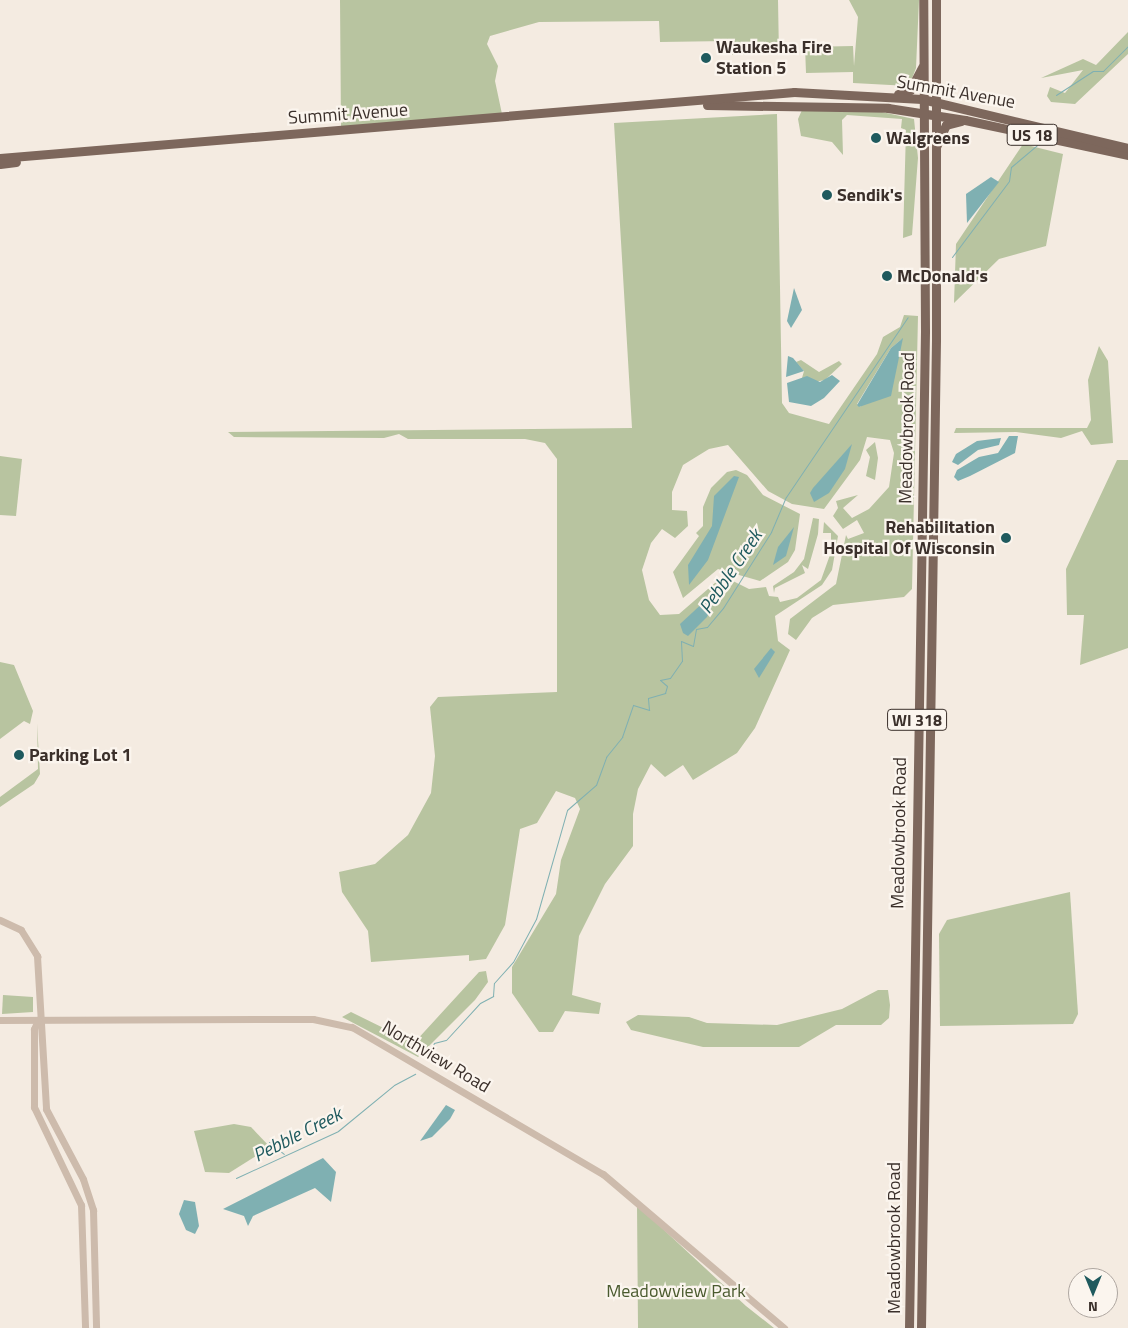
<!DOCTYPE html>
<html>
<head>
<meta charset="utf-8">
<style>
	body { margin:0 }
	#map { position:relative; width:1128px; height:1328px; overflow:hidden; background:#f4ebe1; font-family:"Titillium Web",sans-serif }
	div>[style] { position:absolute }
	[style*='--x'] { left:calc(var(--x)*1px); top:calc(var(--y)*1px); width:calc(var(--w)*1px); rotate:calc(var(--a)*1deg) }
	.green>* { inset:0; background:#b8c4a0 }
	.water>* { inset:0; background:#7fb0b2 }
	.stream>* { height:1px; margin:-0.5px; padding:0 0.5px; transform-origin:0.5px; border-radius:0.5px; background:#7fb0b2 }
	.minor>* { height:7px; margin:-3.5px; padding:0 3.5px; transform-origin:3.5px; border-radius:3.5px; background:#cdbbac }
	.major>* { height:9px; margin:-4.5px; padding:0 4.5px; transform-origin:4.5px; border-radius:4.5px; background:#7d675c }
	.dots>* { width:14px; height:14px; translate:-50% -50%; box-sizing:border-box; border:2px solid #fbf5ee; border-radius:50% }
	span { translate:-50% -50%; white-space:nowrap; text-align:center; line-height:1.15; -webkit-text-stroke:4.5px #fbf5ee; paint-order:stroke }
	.shield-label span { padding:1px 4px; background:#fbf5ee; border:1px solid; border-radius:4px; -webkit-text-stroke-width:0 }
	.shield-label { font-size:16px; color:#3b302b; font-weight:700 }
	.poi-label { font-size:18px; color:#3b302b; font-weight:700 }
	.left { translate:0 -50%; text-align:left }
	.right { translate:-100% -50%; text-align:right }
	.street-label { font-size:18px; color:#3b302b }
	.park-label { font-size:18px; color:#4a5a2e }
	.water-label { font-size:19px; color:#1f5a5e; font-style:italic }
	.north { position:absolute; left:1068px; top:1268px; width:50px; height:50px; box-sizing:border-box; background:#fbf5ee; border:1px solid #aea6a0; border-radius:50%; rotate:180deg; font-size:14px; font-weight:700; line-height:20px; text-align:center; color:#3b302b }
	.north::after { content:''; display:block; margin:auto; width:18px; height:22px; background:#1f5a5e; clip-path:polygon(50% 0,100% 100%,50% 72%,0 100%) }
</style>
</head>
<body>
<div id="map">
	<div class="green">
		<div style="clip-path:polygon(340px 0,778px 0,779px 55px,728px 55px,727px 41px,660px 42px,659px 21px,539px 22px,490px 36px,487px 44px,498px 66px,495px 81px,502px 114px,341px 127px)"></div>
		<div style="clip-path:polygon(849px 0,919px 0,916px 68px,909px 86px,853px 83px,853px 72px,806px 73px,805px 47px,853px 46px,854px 66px,858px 17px)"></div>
		<div style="clip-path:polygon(1128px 32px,1128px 54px,1075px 104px,1051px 102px,1047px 96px,1050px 87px,1065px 93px,1083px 70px,1041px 78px,1083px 59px,1096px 65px)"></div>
		<div style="clip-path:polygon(802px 110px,882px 112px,914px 119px,918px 158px,912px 235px,903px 238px,906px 130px,901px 128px,902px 119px,847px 115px,842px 120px,843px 155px,832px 142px,801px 136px,798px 119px)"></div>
		<div style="clip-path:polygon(evenodd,777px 114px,782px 403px,789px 413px,829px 424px,877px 354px,883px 337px,900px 327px,904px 315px,918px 316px,912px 589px,904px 597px,833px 605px,812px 618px,796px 640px,788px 634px,790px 619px,836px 584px,846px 535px,848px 539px,864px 533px,857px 520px,843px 529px,833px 516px,838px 508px,836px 501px,858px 495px,843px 508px,852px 518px,869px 509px,889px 487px,894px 453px,890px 440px,867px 437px,860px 460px,824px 509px,792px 504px,768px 491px,728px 445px,709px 449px,683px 465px,672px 492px,672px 510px,687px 511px,688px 526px,675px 538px,662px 529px,651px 543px,642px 570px,649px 600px,660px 615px,679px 614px,723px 576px,749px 589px,766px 587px,769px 596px,778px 597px,780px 602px,797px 598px,821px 580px,831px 552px,831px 533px,823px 533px,824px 522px,838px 536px,832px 570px,822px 585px,775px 616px,778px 641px,790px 650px,755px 728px,737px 753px,693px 780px,683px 765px,665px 777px,651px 764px,638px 789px,633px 814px,633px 846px,605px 884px,579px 936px,572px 995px,601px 1003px,599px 1014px,565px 1011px,553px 1032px,539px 1032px,512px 993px,512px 967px,556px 894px,561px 860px,580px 809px,575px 798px,556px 791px,537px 823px,520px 829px,505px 925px,486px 959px,469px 961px,469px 955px,371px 962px,368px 931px,342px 892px,339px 872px,375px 864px,408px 835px,431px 793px,435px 756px,430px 707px,438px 697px,557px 692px,557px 459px,545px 443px,525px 439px,408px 439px,399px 434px,384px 438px,234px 437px,228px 432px,632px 428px,614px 123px,777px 114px,902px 339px,860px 407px,857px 404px,891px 348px,902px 339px)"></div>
		<div style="clip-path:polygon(1023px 144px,1063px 154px,1046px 246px,999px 259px,954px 303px,956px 244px)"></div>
		<div style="clip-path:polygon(1099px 346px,1108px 361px,1113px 443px,1091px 445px,1082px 431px,1061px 438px,1016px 432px,954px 433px,956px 428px,1087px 428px,1091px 420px,1088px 380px)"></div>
		<div style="clip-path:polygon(801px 360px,819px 372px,839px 361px,842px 364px,825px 380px,814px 382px,802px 378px,804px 371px,796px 362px)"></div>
		<div style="clip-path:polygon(875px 442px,878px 458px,875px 480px,866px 476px,870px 457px,866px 450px)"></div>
		<div style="clip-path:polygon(0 456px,22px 459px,16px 516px,0 515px)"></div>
		<div style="clip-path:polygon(1117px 460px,1128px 460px,1128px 648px,1080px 665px,1084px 615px,1067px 615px,1066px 569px)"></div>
		<div style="clip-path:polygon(736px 470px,747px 475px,763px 495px,800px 514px,795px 550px,788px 562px,760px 581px,718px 569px,683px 598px,673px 572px,699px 536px,696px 533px,703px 526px,703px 507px,711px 488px,727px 472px)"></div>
		<div style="clip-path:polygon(813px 518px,819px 519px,818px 534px,808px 569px,802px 565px,805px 573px,775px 588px,774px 593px,773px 586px,794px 572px,804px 559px)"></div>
		<div style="clip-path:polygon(0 662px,14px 665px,33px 711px,30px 724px,24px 721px,0 739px)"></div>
		<div style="clip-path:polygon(37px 723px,40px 774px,34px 784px,0 807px,0 797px,38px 769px)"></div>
		<div style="clip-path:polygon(1070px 892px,1078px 1014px,1073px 1024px,940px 1026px,939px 934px,947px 920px)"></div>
		<div style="clip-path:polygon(486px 971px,488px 982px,475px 1000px,418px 1057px,342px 1017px,351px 1012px,414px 1043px,479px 972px)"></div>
		<div style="clip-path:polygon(878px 990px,888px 990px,890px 1005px,889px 1018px,881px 1025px,836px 1025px,799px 1047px,703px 1047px,631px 1030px,626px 1022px,638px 1015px,689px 1017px,707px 1023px,777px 1025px,842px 1009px)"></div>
		<div style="clip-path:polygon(3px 995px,33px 997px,33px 1012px,2px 1014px)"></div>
		<div style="clip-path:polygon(234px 1124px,251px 1127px,270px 1147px,229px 1173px,205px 1172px,194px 1131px)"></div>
		<div style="clip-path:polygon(637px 1205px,746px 1306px,774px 1328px,638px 1328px)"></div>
	</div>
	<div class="water">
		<div style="clip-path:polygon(991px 177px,999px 182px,967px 223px,966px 194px)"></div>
		<div style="clip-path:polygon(794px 288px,802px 310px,791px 328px,787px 321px)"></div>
		<div style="clip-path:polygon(903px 338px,891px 396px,859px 407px,857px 405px,891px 348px)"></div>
		<div style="clip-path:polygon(788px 356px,793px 358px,804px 371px,786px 377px)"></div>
		<div style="clip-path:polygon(832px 375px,840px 381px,824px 398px,811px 406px,789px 402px,787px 383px,807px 376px,820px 382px)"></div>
		<div style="clip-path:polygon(1009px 436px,1018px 436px,1015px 453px,970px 476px,958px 481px,954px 477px,957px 470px,979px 457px,998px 453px)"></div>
		<div style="clip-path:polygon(1001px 438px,999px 445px,978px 450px,958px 465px,952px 462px,956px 454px,977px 441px)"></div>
		<div style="clip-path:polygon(852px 444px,845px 469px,829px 493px,814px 502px,810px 493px,813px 488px)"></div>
		<div style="clip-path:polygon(734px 476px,739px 477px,708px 560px,689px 585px,688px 565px,712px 526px,714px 496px)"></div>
		<div style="clip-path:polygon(794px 527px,786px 556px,773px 565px,778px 547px)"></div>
		<div style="clip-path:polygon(720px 587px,707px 617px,688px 636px,683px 633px,680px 624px)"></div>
		<div style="clip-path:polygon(771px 648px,775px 652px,759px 678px,754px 669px)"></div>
		<div style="clip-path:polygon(446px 1105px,455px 1110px,450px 1119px,432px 1137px,420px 1141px)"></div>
		<div style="clip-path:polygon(323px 1158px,336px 1172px,331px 1202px,315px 1188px,253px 1216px,248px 1226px,244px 1216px,223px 1209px)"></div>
		<div style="clip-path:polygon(184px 1200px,195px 1202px,199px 1226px,195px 1234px,186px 1230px,179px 1214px)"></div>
	</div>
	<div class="stream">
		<div style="--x:1056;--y:95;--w:44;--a:-33"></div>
		<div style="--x:1093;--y:71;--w:10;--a:0"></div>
		<div style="--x:1103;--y:71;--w:35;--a:-45"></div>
		<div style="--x:952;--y:257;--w:95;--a:-53.1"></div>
		<div style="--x:1009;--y:181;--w:14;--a:-82"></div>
		<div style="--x:1011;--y:167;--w:34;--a:-40"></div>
		<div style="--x:426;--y:1056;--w:15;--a:-58"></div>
		<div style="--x:434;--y:1043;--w:12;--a:-14"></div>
		<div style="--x:446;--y:1040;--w:50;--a:-47.4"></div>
		<div style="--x:480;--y:1003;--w:15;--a:-28"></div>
		<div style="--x:493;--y:996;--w:13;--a:-86"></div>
		<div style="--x:494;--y:983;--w:28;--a:-48"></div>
		<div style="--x:513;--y:962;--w:49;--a:-61.9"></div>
		<div style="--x:536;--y:919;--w:113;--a:-74.1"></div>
		<div style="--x:567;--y:810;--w:38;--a:-41"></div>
		<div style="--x:596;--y:785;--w:30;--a:-70"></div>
		<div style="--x:606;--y:757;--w:26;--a:-51"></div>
		<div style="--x:622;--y:737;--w:34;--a:-71"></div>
		<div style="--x:633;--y:705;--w:17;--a:17"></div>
		<div style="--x:649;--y:710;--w:12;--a:-95"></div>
		<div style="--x:648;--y:698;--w:18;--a:-16"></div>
		<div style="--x:665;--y:693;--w:7;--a:-74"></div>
		<div style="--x:667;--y:686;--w:9;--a:-139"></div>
		<div style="--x:660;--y:680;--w:10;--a:-11"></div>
		<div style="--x:670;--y:678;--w:21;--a:-55"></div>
		<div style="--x:682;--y:661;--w:20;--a:-93"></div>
		<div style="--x:681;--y:641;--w:13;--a:23"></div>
		<div style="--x:693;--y:646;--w:17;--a:-80"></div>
		<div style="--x:696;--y:629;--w:11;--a:-10"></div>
		<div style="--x:707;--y:627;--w:25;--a:-50"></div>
		<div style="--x:723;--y:608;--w:90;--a:-57.7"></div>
		<div style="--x:771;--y:532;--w:38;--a:-67"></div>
		<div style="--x:786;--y:497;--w:217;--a:-55.9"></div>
		<div style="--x:269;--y:1142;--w:19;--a:39"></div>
		<div style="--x:236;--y:1178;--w:112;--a:-24.7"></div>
		<div style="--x:338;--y:1131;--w:72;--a:-39.4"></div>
		<div style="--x:394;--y:1085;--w:24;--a:-28"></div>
	</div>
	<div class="minor">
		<div style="--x:0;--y:920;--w:23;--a:25"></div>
		<div style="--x:21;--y:930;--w:31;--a:58"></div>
		<div style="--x:37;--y:956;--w:153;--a:86.6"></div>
		<div style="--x:46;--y:1109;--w:79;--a:62.1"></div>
		<div style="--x:83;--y:1179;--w:33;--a:72"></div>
		<div style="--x:93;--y:1210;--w:118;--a:88.5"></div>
		<div style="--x:0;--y:1020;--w:313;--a:-0.2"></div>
		<div style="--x:313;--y:1019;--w:40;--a:12"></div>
		<div style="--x:352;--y:1027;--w:291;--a:30.4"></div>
		<div style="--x:603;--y:1174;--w:238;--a:40.4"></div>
		<div style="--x:38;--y:1020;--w:10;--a:114"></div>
		<div style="--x:34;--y:1029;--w:78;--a:90"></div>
		<div style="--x:34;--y:1107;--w:109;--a:64.4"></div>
		<div style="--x:81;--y:1205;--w:123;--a:88.1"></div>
	</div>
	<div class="major">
		<div style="--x:898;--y:94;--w:13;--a:-18"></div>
		<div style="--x:910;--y:90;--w:26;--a:-62"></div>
		<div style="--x:707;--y:105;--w:181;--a:0.9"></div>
		<div style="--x:888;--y:108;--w:78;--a:8.9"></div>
		<div style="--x:965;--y:120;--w:167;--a:12.1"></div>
		<div style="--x:936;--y:147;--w:24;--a:-66"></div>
		<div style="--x:946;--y:125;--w:16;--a:-15"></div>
		<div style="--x:0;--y:158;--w:797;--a:-4.75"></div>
		<div style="--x:794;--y:92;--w:128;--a:3.1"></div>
		<div style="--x:922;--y:99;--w:212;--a:13.4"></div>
		<div style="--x:0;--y:164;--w:16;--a:-7"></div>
		<div style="--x:909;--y:1328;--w:997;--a:-89.08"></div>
		<div style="--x:925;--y:331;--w:331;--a:-90.3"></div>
		<div style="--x:921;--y:1328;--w:989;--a:-89.13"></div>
		<div style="--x:936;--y:339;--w:339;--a:-90"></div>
	</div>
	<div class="dots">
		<div style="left:706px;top:58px;background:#1f5a5e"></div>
		<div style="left:876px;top:138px;background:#1f5a5e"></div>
		<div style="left:827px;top:195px;background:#1f5a5e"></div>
		<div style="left:887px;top:276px;background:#1f5a5e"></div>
		<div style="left:1006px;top:538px;background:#1f5a5e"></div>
		<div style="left:19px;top:755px;background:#1f5a5e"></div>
	</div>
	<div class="shield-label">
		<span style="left:1032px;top:135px">US 18</span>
		<span style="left:917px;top:720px">WI 318</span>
	</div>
	<div class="poi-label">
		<span class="left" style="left:716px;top:58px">Waukesha Fire<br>Station 5</span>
		<span class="left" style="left:886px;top:138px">Walgreens</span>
		<span class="left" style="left:837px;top:195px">Sendik's</span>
		<span class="left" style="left:897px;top:276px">McDonald's</span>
		<span class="right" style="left:995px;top:538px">Rehabilitation<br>Hospital Of Wisconsin</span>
		<span class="left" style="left:29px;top:755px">Parking Lot 1</span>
	</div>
	<div class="street-label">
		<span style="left:956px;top:92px;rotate:10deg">Summit Avenue</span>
		<span style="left:348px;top:114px;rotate:-4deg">Summit Avenue</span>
		<span style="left:907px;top:428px;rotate:-89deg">Meadowbrook Road</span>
		<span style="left:899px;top:833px;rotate:-89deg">Meadowbrook Road</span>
		<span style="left:436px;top:1057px;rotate:31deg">Northview Road</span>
		<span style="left:894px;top:1238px;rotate:-90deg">Meadowbrook Road</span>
	</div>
	<div class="park-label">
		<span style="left:676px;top:1291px">Meadowview Park</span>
	</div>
	<div class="water-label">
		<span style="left:730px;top:571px;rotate:-56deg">Pebble Creek</span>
		<span style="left:297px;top:1134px;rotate:-27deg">Pebble Creek</span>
	</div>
	<div class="north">N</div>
</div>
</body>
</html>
